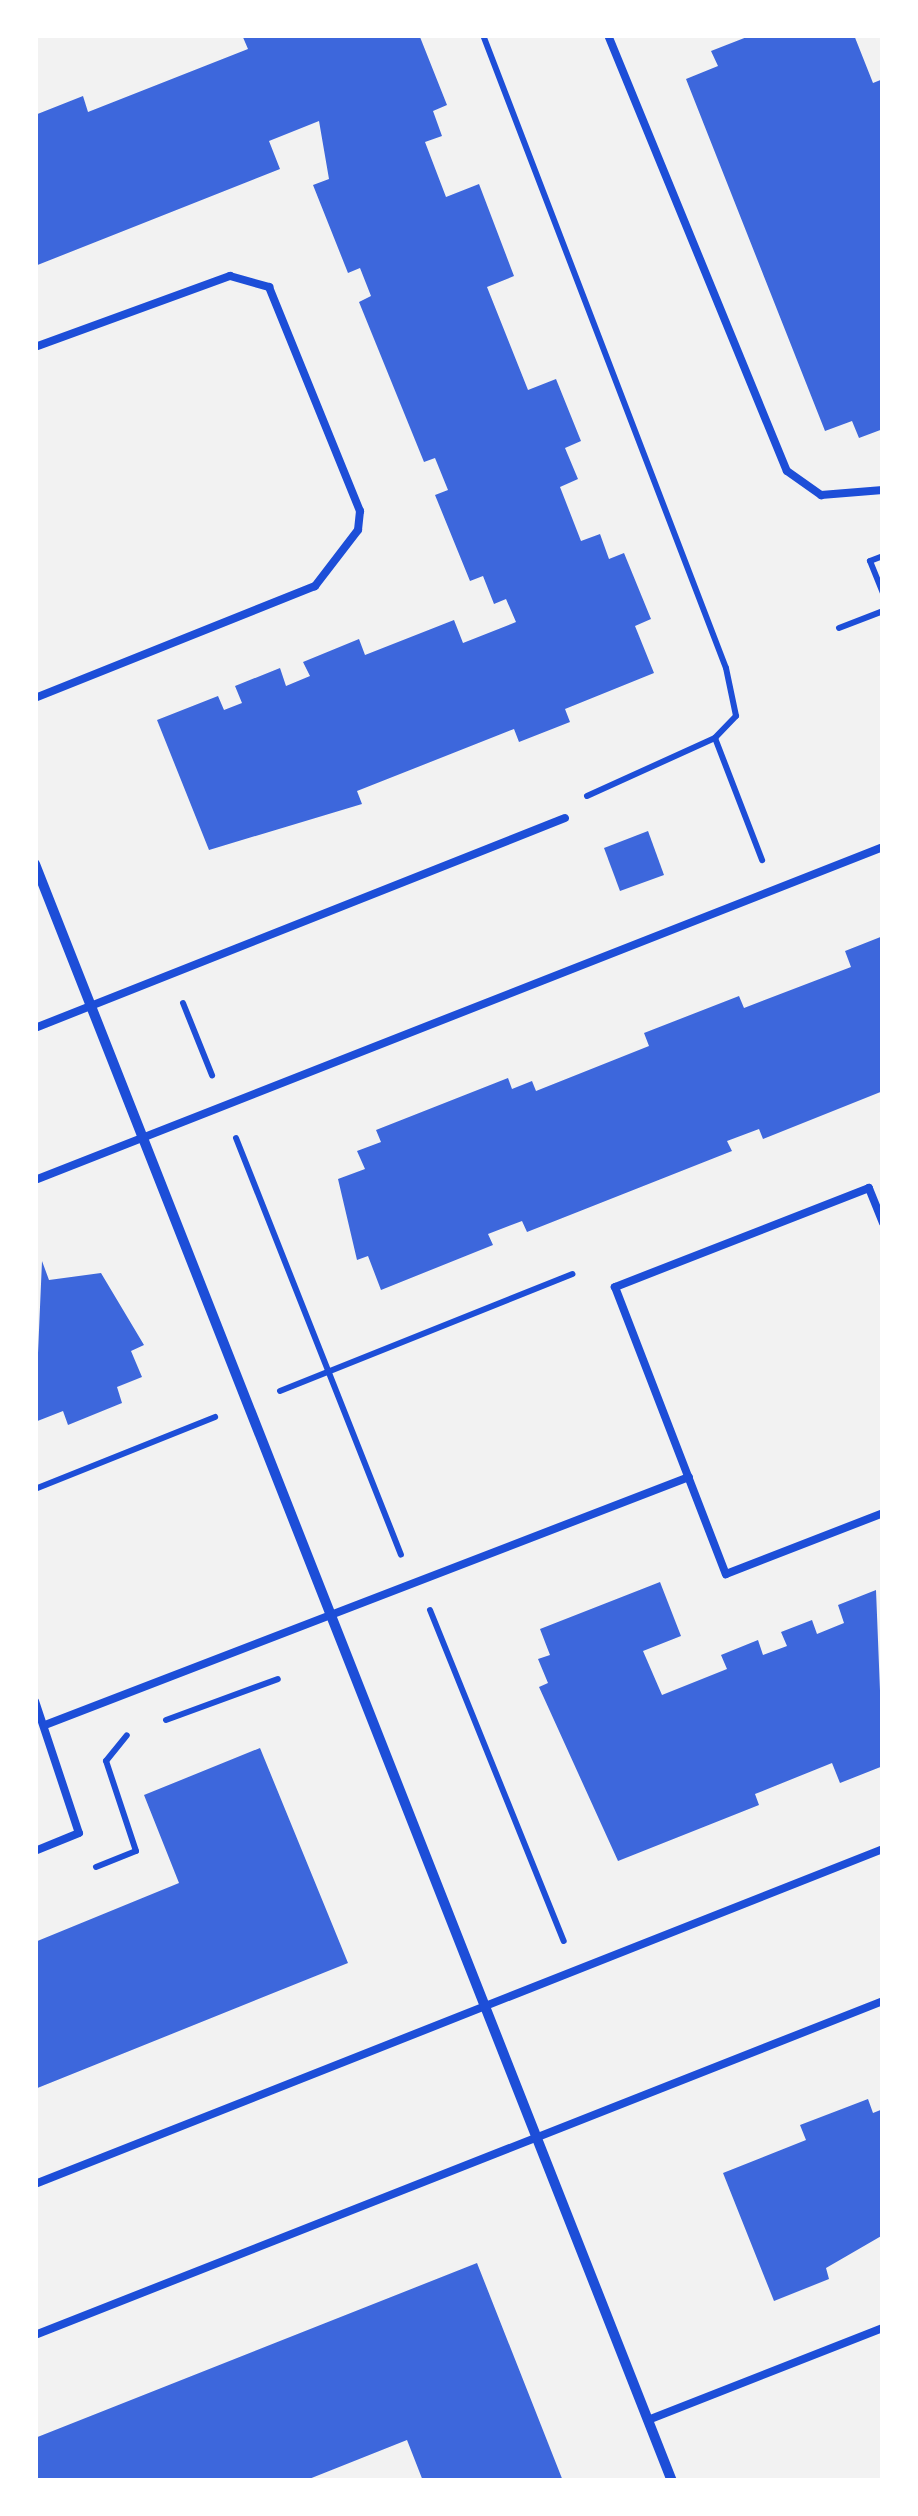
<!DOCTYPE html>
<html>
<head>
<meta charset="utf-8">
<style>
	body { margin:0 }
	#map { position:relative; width:918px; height:2516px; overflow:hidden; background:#f2f2f2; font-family:Mulish,sans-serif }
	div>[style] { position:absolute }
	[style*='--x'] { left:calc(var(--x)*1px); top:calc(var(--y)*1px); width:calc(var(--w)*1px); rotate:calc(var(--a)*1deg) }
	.building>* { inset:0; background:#3d67dc }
	.path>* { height:6px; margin:-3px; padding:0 3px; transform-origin:3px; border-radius:3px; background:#1d4ed8 }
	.service>* { height:8px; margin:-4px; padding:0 4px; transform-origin:4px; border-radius:4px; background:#1d4ed8 }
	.minor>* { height:10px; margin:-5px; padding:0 5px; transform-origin:5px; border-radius:5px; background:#1d4ed8 }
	span { translate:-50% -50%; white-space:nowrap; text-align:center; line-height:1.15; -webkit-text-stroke:8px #fff; paint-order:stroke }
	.frame { position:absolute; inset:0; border:38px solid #fff; pointer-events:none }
</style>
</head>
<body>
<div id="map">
	<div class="building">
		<div style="clip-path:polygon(242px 35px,420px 37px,447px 105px,433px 111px,442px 136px,425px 142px,446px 197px,479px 184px,514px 276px,487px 287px,528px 390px,556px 379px,581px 441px,565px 448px,578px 479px,560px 487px,581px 541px,600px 534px,609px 559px,624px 553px,651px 619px,635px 626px,654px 673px,565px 709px,570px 722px,519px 742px,514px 729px,357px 791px,362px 804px,209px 850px,157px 720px,218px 696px,224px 710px,242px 703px,235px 686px,280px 668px,286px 686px,310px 676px,303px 662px,359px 639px,365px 655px,454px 620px,463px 643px,516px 622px,506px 599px,494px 604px,483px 576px,470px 581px,435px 495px,448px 490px,435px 458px,424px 462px,359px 302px,371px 296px,360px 268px,348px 273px,313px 185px,329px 179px,319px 121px,269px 141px,280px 169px,35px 266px,35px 115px,83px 96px,88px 112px,248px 49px)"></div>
		<div style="clip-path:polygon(752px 35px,854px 35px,873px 83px,883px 79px,883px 429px,859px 438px,852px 421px,825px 431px,686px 79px,718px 66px,711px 51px)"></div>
		<div style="clip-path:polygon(648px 831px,664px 875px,620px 891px,604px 848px)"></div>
		<div style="clip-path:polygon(883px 936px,883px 1091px,763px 1139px,759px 1129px,727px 1141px,732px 1151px,527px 1232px,522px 1221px,488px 1234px,493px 1245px,381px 1290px,368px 1256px,357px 1260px,338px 1179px,365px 1169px,357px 1151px,381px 1142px,376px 1130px,508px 1078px,512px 1089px,532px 1081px,536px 1091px,649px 1046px,644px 1033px,739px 996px,744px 1008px,851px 967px,845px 951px)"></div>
		<div style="clip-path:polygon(42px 1261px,49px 1280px,101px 1273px,144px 1345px,131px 1351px,142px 1377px,117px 1387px,122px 1403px,68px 1425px,63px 1411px,35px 1422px)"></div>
		<div style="clip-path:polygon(660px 1582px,681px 1636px,643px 1651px,662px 1695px,727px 1669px,721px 1655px,758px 1640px,763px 1655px,787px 1646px,781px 1632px,812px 1620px,817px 1634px,844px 1623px,838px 1605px,876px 1590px,883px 1766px,840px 1783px,832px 1763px,755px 1794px,759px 1805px,618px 1861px,539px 1687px,548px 1683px,538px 1659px,550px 1655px,540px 1629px)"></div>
		<div style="clip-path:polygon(260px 1748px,348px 1963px,35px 2089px,35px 1942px,179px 1883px,144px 1795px)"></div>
		<div style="clip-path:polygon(868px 2099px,873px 2113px,883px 2109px,883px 2235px,826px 2268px,829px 2279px,774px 2301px,723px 2173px,806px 2140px,800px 2125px)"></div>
		<div style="clip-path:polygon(477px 2263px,563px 2481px,423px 2481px,407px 2440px,304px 2481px,35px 2481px,35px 2438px)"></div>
	</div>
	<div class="path">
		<div style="--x:483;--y:35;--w:678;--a:69"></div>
		<div style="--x:726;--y:668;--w:49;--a:78.2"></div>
		<div style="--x:736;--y:716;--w:30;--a:134"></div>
		<div style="--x:883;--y:556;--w:14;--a:159"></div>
		<div style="--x:870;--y:561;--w:35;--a:68"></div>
		<div style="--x:839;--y:628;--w:47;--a:-21.1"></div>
		<div style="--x:587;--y:796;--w:141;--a:-24.4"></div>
		<div style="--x:715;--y:738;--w:131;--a:68.9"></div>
		<div style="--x:183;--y:1003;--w:78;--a:68.1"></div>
		<div style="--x:236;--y:1138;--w:448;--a:68.4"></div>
		<div style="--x:280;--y:1391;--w:315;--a:-21.8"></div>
		<div style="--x:35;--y:1489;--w:194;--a:-21.8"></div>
		<div style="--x:430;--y:1610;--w:357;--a:68"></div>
		<div style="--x:166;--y:1720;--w:119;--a:-20.1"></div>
		<div style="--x:96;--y:1867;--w:43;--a:-21.8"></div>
		<div style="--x:136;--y:1851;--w:95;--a:-108.4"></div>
		<div style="--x:106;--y:1761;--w:33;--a:-51"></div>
	</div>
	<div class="service">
		<div style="--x:608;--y:35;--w:471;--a:67.7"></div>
		<div style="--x:787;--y:471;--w:42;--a:35.2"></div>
		<div style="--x:821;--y:495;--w:62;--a:-4.6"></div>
		<div style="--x:35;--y:347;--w:208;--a:-20"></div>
		<div style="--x:230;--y:276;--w:41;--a:15.8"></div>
		<div style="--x:269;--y:287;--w:242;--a:67.9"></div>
		<div style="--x:360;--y:511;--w:19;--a:96"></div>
		<div style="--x:358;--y:530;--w:71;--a:127.5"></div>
		<div style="--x:315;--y:586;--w:302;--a:158.2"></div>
		<div style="--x:35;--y:1028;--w:570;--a:-21.61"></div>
		<div style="--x:35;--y:1180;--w:911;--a:-21.44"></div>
		<div style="--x:883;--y:1223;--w:38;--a:-112"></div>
		<div style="--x:869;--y:1188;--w:273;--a:158.7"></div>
		<div style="--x:615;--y:1287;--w:308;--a:68.9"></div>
		<div style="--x:726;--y:1574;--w:168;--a:-21.2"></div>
		<div style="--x:35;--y:1701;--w:139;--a:71.6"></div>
		<div style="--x:79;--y:1833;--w:48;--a:157.8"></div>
		<div style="--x:45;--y:1725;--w:690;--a:-21.06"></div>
		<div style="--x:35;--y:2184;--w:912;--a:-21.56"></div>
		<div style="--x:35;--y:2335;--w:911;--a:-21.5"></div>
		<div style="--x:648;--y:2420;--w:252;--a:-21.4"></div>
	</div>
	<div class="minor">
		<div style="--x:35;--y:864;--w:1738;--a:68.5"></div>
	</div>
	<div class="frame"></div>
</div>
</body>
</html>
